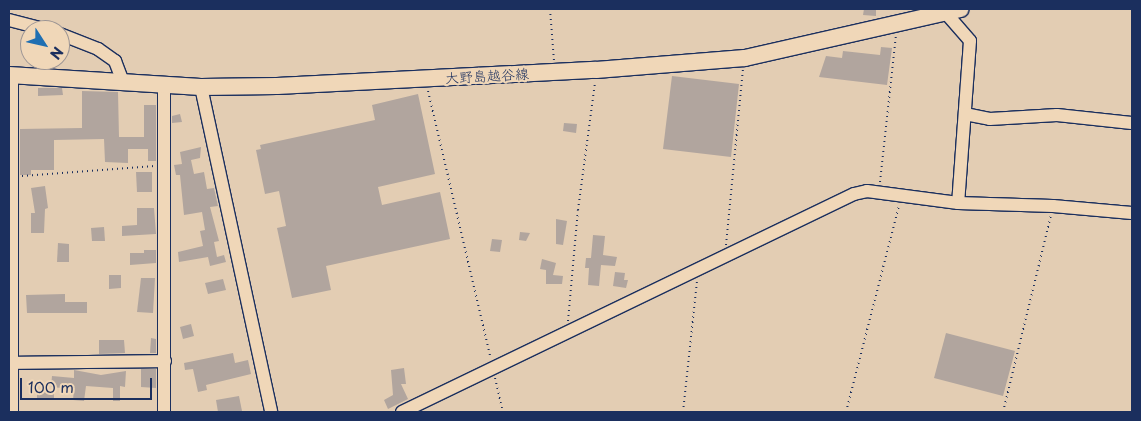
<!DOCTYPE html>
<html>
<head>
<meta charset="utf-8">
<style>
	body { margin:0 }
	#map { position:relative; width:1141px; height:421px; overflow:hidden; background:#e3cdb3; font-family:"Playpen Sans","Klee One",sans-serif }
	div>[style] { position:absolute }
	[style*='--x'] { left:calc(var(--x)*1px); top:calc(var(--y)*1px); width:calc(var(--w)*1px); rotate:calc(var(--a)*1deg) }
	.building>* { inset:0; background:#b1a59e }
	.path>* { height:2px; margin-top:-1px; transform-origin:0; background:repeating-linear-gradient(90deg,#1b2f5e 0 1px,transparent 0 5px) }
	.roads { filter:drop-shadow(1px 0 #1b2f5e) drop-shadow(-1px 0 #1b2f5e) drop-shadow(0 1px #1b2f5e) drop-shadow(0 -1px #1b2f5e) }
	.minor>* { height:12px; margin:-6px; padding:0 6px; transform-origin:6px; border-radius:6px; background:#f0d7b8 }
	.major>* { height:16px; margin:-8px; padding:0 8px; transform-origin:8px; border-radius:8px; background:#f0d7b8 }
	span { translate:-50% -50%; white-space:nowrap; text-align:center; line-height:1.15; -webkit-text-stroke:4.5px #f0d7b8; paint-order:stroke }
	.street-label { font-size:14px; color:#1b2f5e }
	.frame { position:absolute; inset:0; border:10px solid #1b2f5e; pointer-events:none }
	.north { position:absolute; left:20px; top:20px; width:50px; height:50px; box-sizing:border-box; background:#f0d7b8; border:1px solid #9b9494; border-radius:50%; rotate:125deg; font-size:14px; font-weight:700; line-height:20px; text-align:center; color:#1b2f5e }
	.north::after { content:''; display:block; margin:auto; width:18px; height:22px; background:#1f6fb2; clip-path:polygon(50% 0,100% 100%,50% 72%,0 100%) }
	.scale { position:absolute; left:20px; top:378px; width:132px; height:22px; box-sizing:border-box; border:2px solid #1b2f5e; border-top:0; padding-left:6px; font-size:15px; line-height:18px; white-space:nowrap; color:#1b2f5e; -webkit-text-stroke:4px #f0d7b8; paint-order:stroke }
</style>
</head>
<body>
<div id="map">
	<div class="building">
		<div style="clip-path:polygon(864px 9px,876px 9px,876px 16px,863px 15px)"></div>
		<div style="clip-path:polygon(881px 47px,892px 48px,887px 85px,819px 77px,826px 56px,842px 58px,843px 51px,880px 55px)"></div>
		<div style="clip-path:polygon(672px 76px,739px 84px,731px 157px,663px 149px)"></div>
		<div style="clip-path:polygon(38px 88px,62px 88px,63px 95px,38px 96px)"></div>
		<div style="clip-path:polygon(82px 91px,118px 92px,119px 137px,144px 137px,144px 105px,156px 105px,156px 161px,148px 161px,148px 149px,128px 149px,128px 163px,105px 162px,104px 139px,54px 140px,54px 170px,31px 170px,31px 175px,20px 175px,20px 129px,82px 128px)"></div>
		<div style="clip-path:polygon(418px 94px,435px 174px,378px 187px,382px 205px,440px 192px,450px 239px,326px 266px,331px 290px,292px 298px,277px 228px,286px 226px,279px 191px,265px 194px,256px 150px,261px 149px,260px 145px,375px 120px,372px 105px)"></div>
		<div style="clip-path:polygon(180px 114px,182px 122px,172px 123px,172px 116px)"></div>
		<div style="clip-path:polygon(564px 123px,577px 124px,576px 133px,563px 131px)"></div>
		<div style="clip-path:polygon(201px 147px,200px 158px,191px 160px,194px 174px,204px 172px,207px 189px,214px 188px,218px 206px,210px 207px,219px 241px,214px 242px,217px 257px,224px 255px,226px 262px,210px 266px,208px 257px,179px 262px,178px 252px,203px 246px,200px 231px,205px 230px,202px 212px,184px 215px,180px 175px,176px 175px,174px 165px,182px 164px,180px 152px)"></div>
		<div style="clip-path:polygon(136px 172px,152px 172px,152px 192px,137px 192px)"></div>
		<div style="clip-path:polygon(45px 186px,48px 208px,45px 209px,44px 233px,31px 233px,31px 213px,35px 213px,31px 188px)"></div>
		<div style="clip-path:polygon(137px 208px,154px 208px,156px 234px,122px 236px,122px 226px,137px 225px)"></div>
		<div style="clip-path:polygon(556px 219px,567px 221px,563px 245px,556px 244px)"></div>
		<div style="clip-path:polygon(104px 227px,105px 241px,92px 241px,91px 228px)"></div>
		<div style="clip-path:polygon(520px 232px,530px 233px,526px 241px,519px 240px)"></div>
		<div style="clip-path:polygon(593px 235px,605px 236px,603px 255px,617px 257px,615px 266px,601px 265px,599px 286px,588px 285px,589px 268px,585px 268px,586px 258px,591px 258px)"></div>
		<div style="clip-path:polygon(492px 239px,502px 240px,500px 252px,490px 251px)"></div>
		<div style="clip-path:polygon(58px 243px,69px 244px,69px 262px,57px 262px)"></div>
		<div style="clip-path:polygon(144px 250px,156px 250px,156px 263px,130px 265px,130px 253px,144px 253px)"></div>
		<div style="clip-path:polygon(542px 259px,556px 263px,553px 275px,563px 276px,562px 284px,546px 284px,546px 270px,540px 269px)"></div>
		<div style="clip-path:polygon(615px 272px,625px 273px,624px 280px,628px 280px,626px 288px,613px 286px)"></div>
		<div style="clip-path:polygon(109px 275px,121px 275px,121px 288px,109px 289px)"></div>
		<div style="clip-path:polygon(141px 278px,155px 278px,153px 313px,137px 312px)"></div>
		<div style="clip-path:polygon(223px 279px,226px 290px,208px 294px,205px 283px)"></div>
		<div style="clip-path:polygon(65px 294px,65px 302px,87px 302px,87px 313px,27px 313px,26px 295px)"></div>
		<div style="clip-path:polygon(191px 324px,194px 336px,183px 339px,180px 327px)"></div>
		<div style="clip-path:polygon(946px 333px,1015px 351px,1003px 396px,934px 378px)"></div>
		<div style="clip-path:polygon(151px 338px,156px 339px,156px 353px,150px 353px)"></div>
		<div style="clip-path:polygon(99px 340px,124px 340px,125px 353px,99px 354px)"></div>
		<div style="clip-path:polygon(233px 353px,235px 363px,248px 360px,251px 374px,206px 385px,207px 390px,198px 392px,193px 369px,185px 370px,184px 363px)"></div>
		<div style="clip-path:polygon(404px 368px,406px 384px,401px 384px,408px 399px,388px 409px,384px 400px,393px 395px,391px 370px)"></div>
		<div style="clip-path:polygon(141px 369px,156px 369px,156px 388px,141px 387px)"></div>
		<div style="clip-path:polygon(74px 370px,101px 375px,126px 371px,125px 387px,120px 386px,120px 401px,113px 401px,113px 388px,86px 386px,84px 401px,73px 400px,74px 389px,51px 387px,52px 376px,74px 378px)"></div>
		<div style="clip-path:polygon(37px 390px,54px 390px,54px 400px,37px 400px)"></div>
		<div style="clip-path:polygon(239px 396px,242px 411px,218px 412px,216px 400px)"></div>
	</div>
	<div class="path">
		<div style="--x:550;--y:9;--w:52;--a:85.6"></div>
		<div style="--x:428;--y:91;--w:275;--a:76.8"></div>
		<div style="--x:22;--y:176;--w:133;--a:-4.3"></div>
		<div style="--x:880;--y:182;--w:148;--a:-83.8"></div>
		<div style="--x:726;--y:245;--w:176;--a:-84.5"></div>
		<div style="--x:568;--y:321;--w:111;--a:-84.9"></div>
		<div style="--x:578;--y:210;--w:128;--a:-82.4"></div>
		<div style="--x:495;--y:378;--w:35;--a:77"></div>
		<div style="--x:683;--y:412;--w:131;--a:-83.9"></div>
		<div style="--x:846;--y:412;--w:213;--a:-75.6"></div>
		<div style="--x:1003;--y:412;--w:203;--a:-76.3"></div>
	</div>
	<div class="roads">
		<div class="minor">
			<div style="--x:945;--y:12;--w:38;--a:49"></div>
			<div style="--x:970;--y:41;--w:162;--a:94.2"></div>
			<div style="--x:9;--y:20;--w:40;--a:14.4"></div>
			<div style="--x:60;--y:34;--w:41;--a:21.5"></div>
			<div style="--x:98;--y:49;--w:21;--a:35"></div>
			<div style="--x:115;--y:61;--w:22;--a:69"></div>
			<div style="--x:201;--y:87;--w:332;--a:77.8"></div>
			<div style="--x:965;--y:114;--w:25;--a:11"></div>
			<div style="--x:990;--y:119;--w:67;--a:-3.4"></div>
			<div style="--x:1057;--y:115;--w:75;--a:6.1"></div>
			<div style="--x:9;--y:363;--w:156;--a:-0.7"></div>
			<div style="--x:12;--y:412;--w:337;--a:-90"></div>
			<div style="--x:164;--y:412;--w:328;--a:-90"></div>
			<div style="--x:402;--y:412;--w:502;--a:-25.75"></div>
			<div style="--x:854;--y:194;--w:13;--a:-13"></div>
			<div style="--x:867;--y:191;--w:92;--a:7.5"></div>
			<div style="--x:958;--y:203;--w:95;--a:1.8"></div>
			<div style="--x:1053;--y:206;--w:79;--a:5.1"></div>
		</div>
		<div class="major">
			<div style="--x:9;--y:75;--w:192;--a:3.6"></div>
			<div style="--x:201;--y:87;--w:76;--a:-0.8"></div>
			<div style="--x:277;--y:86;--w:319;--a:-2.9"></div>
			<div style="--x:596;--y:70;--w:149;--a:-4.6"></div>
			<div style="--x:745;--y:58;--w:221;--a:-12.8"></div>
		</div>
	</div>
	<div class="street-label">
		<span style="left:487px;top:76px;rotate:-3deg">大野島越谷線</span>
	</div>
	<div class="frame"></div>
	<div class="north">N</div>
	<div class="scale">100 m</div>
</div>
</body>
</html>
